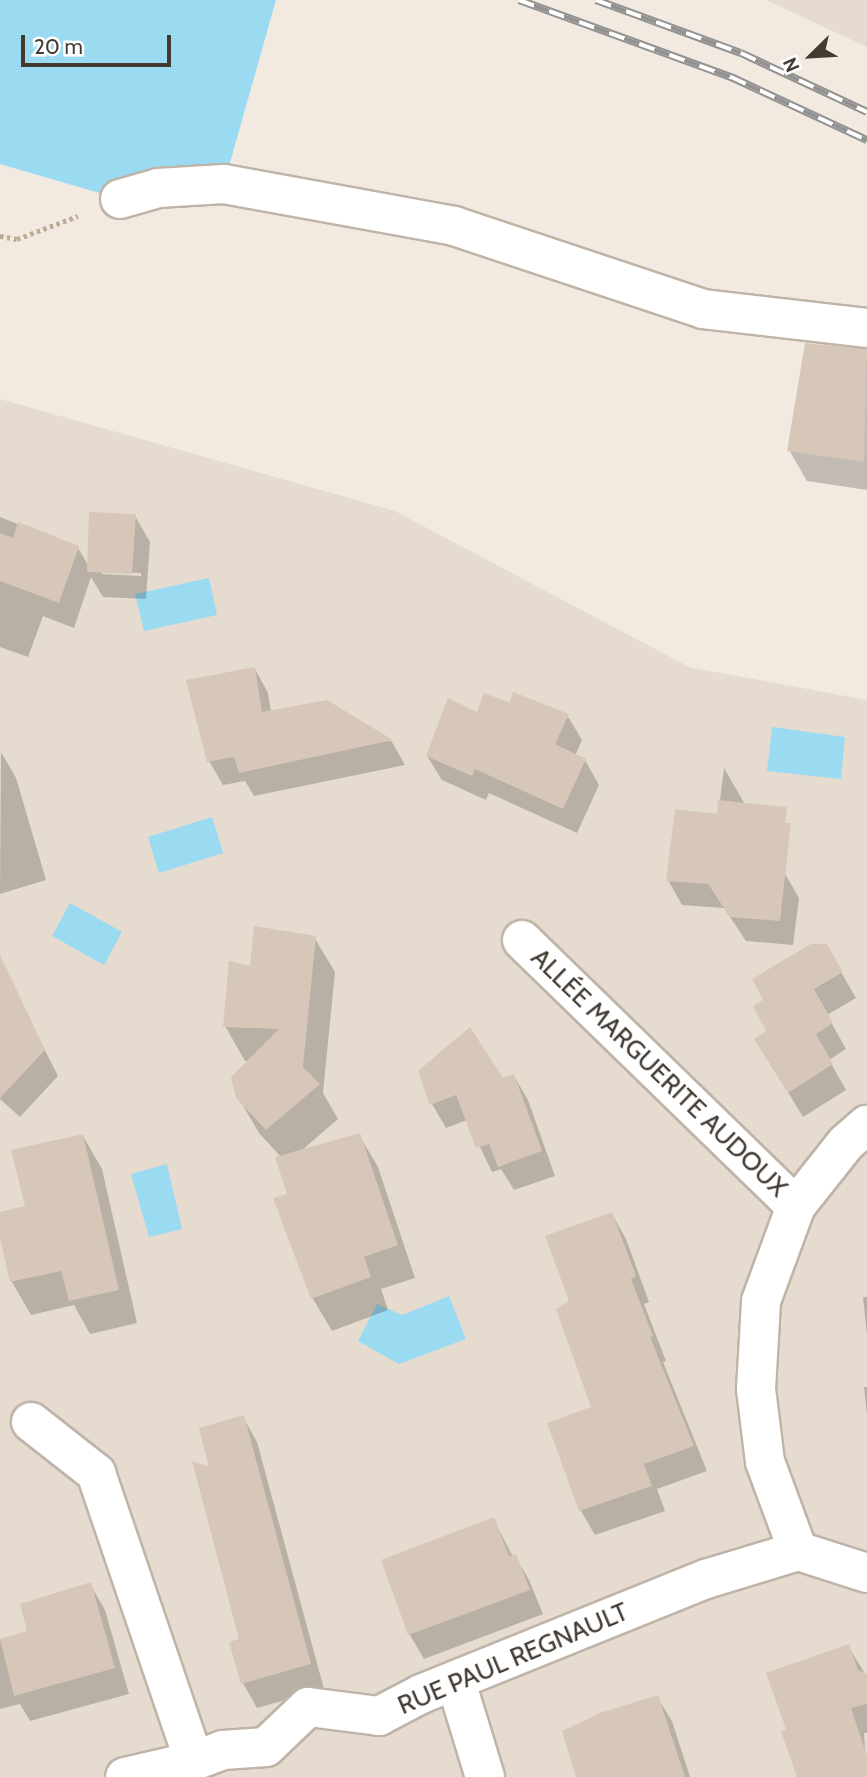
<!DOCTYPE html>
<html>
<head>
<meta charset="utf-8">
<style>
	body { margin:0 }
	#map { position:relative; width:867px; height:1777px; overflow:hidden; background:#f2eae1; font-family:Cabin,sans-serif }
	div>[style] { position:absolute }
	[style*='--x'] { left:calc(var(--x)*1px); top:calc(var(--y)*1px); width:calc(var(--w)*1px); rotate:calc(var(--a)*1deg) }
	.residential>* { inset:0; background:#e6dbcf }
	.water>* { inset:0; background:#9adbf2 }
	.shadow>* { inset:0; background:#0003 }
	.building>* { inset:0; background:#d6c7b9 }
	.path>* { height:4.5px; margin-top:-2.25px; transform-origin:0; background:repeating-linear-gradient(90deg,#bfaa95 0 3.5px,transparent 0 7px) }
	.roads { filter:drop-shadow(2px 0 #c0b3a7) drop-shadow(-2px 0 #c0b3a7) drop-shadow(0 2px #c0b3a7) drop-shadow(0 -2px #c0b3a7) }
	.minor>* { height:38px; margin:-19px; padding:0 19px; transform-origin:19px; border-radius:19px; background:#fff }
	.rail>* { height:8px; margin-top:-4px; transform-origin:0; background:repeating-linear-gradient(90deg,#fff 0 16px,#929292 0 32px); box-sizing:border-box; border-block:2px solid #929292 }
	span { translate:-50% -50%; white-space:nowrap; text-align:center; line-height:1.15; -webkit-text-stroke:5px #fff; paint-order:stroke }
	.street-label { font-size:26px; color:#433a32 }
	.north { position:absolute; left:776px; top:21px; width:70px; height:70px; -webkit-text-stroke:5px #fff; paint-order:stroke; rotate:246deg; font-size:19px; font-weight:700; line-height:28px; text-align:center; color:#433a32 }
	.north::after { content:''; display:block; margin:auto; width:24px; height:32px; background:#433a32; clip-path:polygon(50% 0,100% 100%,50% 72%,0 100%) }
	.scale { position:absolute; left:21px; top:35px; width:150px; height:32px; box-sizing:border-box; border:4px solid #433a32; border-top:0; padding-left:9px; font-size:21px; line-height:24px; white-space:nowrap; color:#433a32; -webkit-text-stroke:5px #fff; paint-order:stroke }
</style>
</head>
<body>
<div id="map">
	<div class="residential">
		<div style="clip-path:polygon(766px 0,867px 0,867px 47px)"></div>
		<div style="clip-path:polygon(0 399px,395px 511px,689px 667px,867px 700px,867px 1777px,0 1777px)"></div>
	</div>
	<div class="water">
		<div style="clip-path:polygon(0 0,276px 0,224px 184px,120px 199px,0 164px)"></div>
		<div style="clip-path:polygon(209px 578px,217px 615px,144px 631px,135px 594px)"></div>
		<div style="clip-path:polygon(772px 727px,845px 737px,841px 779px,767px 771px)"></div>
		<div style="clip-path:polygon(212px 817px,223px 853px,159px 873px,148px 837px)"></div>
		<div style="clip-path:polygon(70px 903px,122px 932px,104px 965px,52px 936px)"></div>
		<div style="clip-path:polygon(167px 1164px,182px 1229px,149px 1237px,131px 1174px)"></div>
		<div style="clip-path:polygon(449px 1296px,466px 1339px,399px 1364px,358px 1341px,377px 1304px,402px 1315px)"></div>
	</div>
	<div class="shadow">
		<div style="clip-path:polygon(806px 345px,867px 354px,867px 490px,807px 481px,789px 450px)"></div>
		<div style="clip-path:polygon(evenodd,135px 516px,150px 542px,146px 599px,103px 597px,91px 577px,74px 628px,43px 616px,28px 657px,0 647px,0 517px,78px 548px,89px 567px,135px 516px,102px 571px,141px 573px,141px 576px,102px 574px,102px 571px)"></div>
		<div style="clip-path:polygon(255px 669px,268px 693px,271px 712px,327px 702px,392px 742px,405px 765px,254px 796px,245px 781px,223px 785px,209px 761px)"></div>
		<div style="clip-path:polygon(511px 706px,567px 715px,582px 740px,575px 756px,585px 760px,599px 785px,577px 833px,489px 793px,486px 800px,442px 780px,427px 756px,477px 715px)"></div>
		<div style="clip-path:polygon(1px 752px,16px 778px,46px 880px,0 894px)"></div>
		<div style="clip-path:polygon(724px 768px,799px 898px,793px 945px,746px 941px,724px 908px,682px 905px,668px 880px,718px 816px)"></div>
		<div style="clip-path:polygon(314px 937px,335px 972px,323px 1093px,338px 1119px,301px 1151px,359px 1135px,378px 1167px,415px 1278px,381px 1289px,388px 1310px,332px 1331px,313px 1299px,275px 1199px,290px 1195px,281px 1157px,259px 1133px,238px 1097px,249px 1061px,245px 1061px,225px 1026px,251px 968px)"></div>
		<div style="clip-path:polygon(826px 946px,856px 998px,827px 1015px,846px 1049px,829px 1060px,846px 1090px,803px 1117px,771px 1064px,768px 1031px)"></div>
		<div style="clip-path:polygon(0 983px,19px 999px,58px 1076px,20px 1117px,0 1099px)"></div>
		<div style="clip-path:polygon(420px 1071px,502px 1080px,514px 1076px,528px 1100px,555px 1176px,514px 1190px,501px 1169px,492px 1172px,467px 1120px,446px 1128px,432px 1104px)"></div>
		<div style="clip-path:polygon(83px 1136px,102px 1169px,137px 1323px,90px 1334px,74px 1305px,31px 1315px,12px 1282px,0 1230px,0 1213px,27px 1207px)"></div>
		<div style="clip-path:polygon(612px 1214px,626px 1239px,649px 1302px,644px 1304px,666px 1361px,663px 1362px,707px 1471px,657px 1489px,665px 1511px,595px 1535px,581px 1511px,549px 1424px,593px 1408px,571px 1302px)"></div>
		<div style="clip-path:polygon(863px 1297px,867px 1297px,867px 1335px)"></div>
		<div style="clip-path:polygon(864px 1387px,867px 1387px,867px 1415px)"></div>
		<div style="clip-path:polygon(243px 1417px,257px 1442px,324px 1689px,257px 1708px,243px 1683px,241px 1640px,211px 1470px)"></div>
		<div style="clip-path:polygon(494px 1520px,513px 1557px,515px 1556px,529px 1580px,543px 1614px,424px 1659px,410px 1635px,383px 1561px)"></div>
		<div style="clip-path:polygon(90px 1584px,105px 1610px,129px 1694px,30px 1721px,20px 1704px,0 1709px,0 1640px,29px 1632px)"></div>
		<div style="clip-path:polygon(848px 1646px,867px 1677px,867px 1733px,864px 1733px,867px 1777px,799px 1777px,788px 1730px)"></div>
		<div style="clip-path:polygon(657px 1697px,672px 1721px,690px 1777px,577px 1777px)"></div>
	</div>
	<div class="building">
		<div style="clip-path:polygon(805px 343px,867px 349px,864px 462px,787px 451px)"></div>
		<div style="clip-path:polygon(89px 512px,136px 514px,132px 574px,87px 572px)"></div>
		<div style="clip-path:polygon(18px 522px,79px 546px,59px 603px,0 581px,0 533px,13px 538px)"></div>
		<div style="clip-path:polygon(255px 667px,262px 712px,327px 700px,393px 740px,239px 773px,234px 757px,207px 762px,186px 680px)"></div>
		<div style="clip-path:polygon(513px 692px,569px 714px,555px 744px,586px 759px,563px 809px,475px 769px,472px 776px,426px 756px,448px 698px,477px 712px,484px 693px,510px 703px)"></div>
		<div style="clip-path:polygon(718px 800px,787px 807px,785px 823px,791px 823px,780px 921px,730px 917px,708px 884px,666px 881px,675px 809px,717px 814px)"></div>
		<div style="clip-path:polygon(254px 926px,316px 936px,303px 1067px,320px 1084px,266px 1130px,236px 1098px,231px 1077px,279px 1029px,223px 1027px,229px 961px,250px 966px)"></div>
		<div style="clip-path:polygon(811px 944px,827px 944px,843px 972px,814px 989px,833px 1023px,816px 1034px,833px 1064px,788px 1093px,754px 1039px,766px 1031px,753px 1006px,763px 1000px,752px 979px)"></div>
		<div style="clip-path:polygon(0 955px,45px 1050px,0 1098px)"></div>
		<div style="clip-path:polygon(470px 1027px,503px 1078px,514px 1074px,542px 1151px,498px 1167px,489px 1144px,476px 1148px,456px 1095px,430px 1105px,418px 1071px)"></div>
		<div style="clip-path:polygon(360px 1133px,398px 1245px,364px 1257px,371px 1277px,311px 1299px,273px 1198px,287px 1194px,275px 1157px)"></div>
		<div style="clip-path:polygon(83px 1134px,119px 1290px,69px 1301px,61px 1271px,10px 1282px,0 1238px,0 1212px,25px 1206px,11px 1150px)"></div>
		<div style="clip-path:polygon(612px 1212px,636px 1276px,631px 1279px,653px 1336px,650px 1337px,694px 1446px,644px 1464px,652px 1486px,579px 1511px,547px 1423px,591px 1407px,556px 1309px,569px 1301px,545px 1236px)"></div>
		<div style="clip-path:polygon(244px 1415px,311px 1664px,241px 1684px,229px 1642px,239px 1639px,192px 1461px,209px 1467px,199px 1428px)"></div>
		<div style="clip-path:polygon(494px 1517px,509px 1556px,516px 1554px,530px 1590px,408px 1635px,381px 1560px)"></div>
		<div style="clip-path:polygon(91px 1582px,115px 1668px,14px 1696px,0 1639px,27px 1631px,20px 1604px)"></div>
		<div style="clip-path:polygon(849px 1644px,858px 1670px,867px 1674px,867px 1704px,851px 1708px,867px 1756px,867px 1777px,797px 1777px,781px 1731px,786px 1729px,766px 1673px)"></div>
		<div style="clip-path:polygon(658px 1695px,685px 1777px,576px 1777px,562px 1731px,600px 1713px)"></div>
	</div>
	<div class="path">
		<div style="--x:0;--y:236;--w:17;--a:10"></div>
		<div style="--x:17;--y:239;--w:65;--a:-20.7"></div>
	</div>
	<div class="roads">
		<div class="minor">
			<div style="--x:120;--y:199;--w:40;--a:-16"></div>
			<div style="--x:158;--y:188;--w:66;--a:-3.5"></div>
			<div style="--x:224;--y:184;--w:234;--a:10.3"></div>
			<div style="--x:454;--y:226;--w:262;--a:18.4"></div>
			<div style="--x:703;--y:309;--w:165;--a:6.6"></div>
			<div style="--x:522;--y:940;--w:382;--a:44.2"></div>
			<div style="--x:31;--y:1422;--w:83;--a:38.1"></div>
			<div style="--x:96;--y:1473;--w:304;--a:71.2"></div>
			<div style="--x:798;--y:1551;--w:95;--a:-110.3"></div>
			<div style="--x:765;--y:1462;--w:74;--a:-97"></div>
			<div style="--x:756;--y:1389;--w:88;--a:-86.7"></div>
			<div style="--x:761;--y:1301;--w:101;--a:-69.8"></div>
			<div style="--x:796;--y:1206;--w:80;--a:-51.6"></div>
			<div style="--x:846;--y:1143;--w:28;--a:-41"></div>
			<div style="--x:456;--y:1682;--w:99;--a:73"></div>
			<div style="--x:125;--y:1777;--w:71;--a:-13.1"></div>
			<div style="--x:194;--y:1761;--w:31;--a:-21"></div>
			<div style="--x:223;--y:1750;--w:43;--a:-4"></div>
			<div style="--x:266;--y:1747;--w:58;--a:-43.6"></div>
			<div style="--x:308;--y:1707;--w:72;--a:7.2"></div>
			<div style="--x:379;--y:1716;--w:47;--a:-27.6"></div>
			<div style="--x:421;--y:1694;--w:307;--a:-22"></div>
			<div style="--x:706;--y:1579;--w:96;--a:-16.9"></div>
			<div style="--x:798;--y:1551;--w:72;--a:17.7"></div>
		</div>
	</div>
	<div class="rail">
		<div style="--x:519;--y:0;--w:226;--a:20"></div>
		<div style="--x:731;--y:77;--w:150;--a:24.9"></div>
		<div style="--x:596;--y:0;--w:154;--a:20.1"></div>
		<div style="--x:741;--y:53;--w:139;--a:25.1"></div>
	</div>
	<div class="street-label">
		<span style="left:659px;top:1073px;rotate:44deg">ALLÉE MARGUERITE AUDOUX</span>
		<span style="left:513px;top:1659px;rotate:-23deg">RUE PAUL REGNAULT</span>
	</div>
	<div class="north">N</div>
	<div class="scale">20 m</div>
</div>
</body>
</html>
